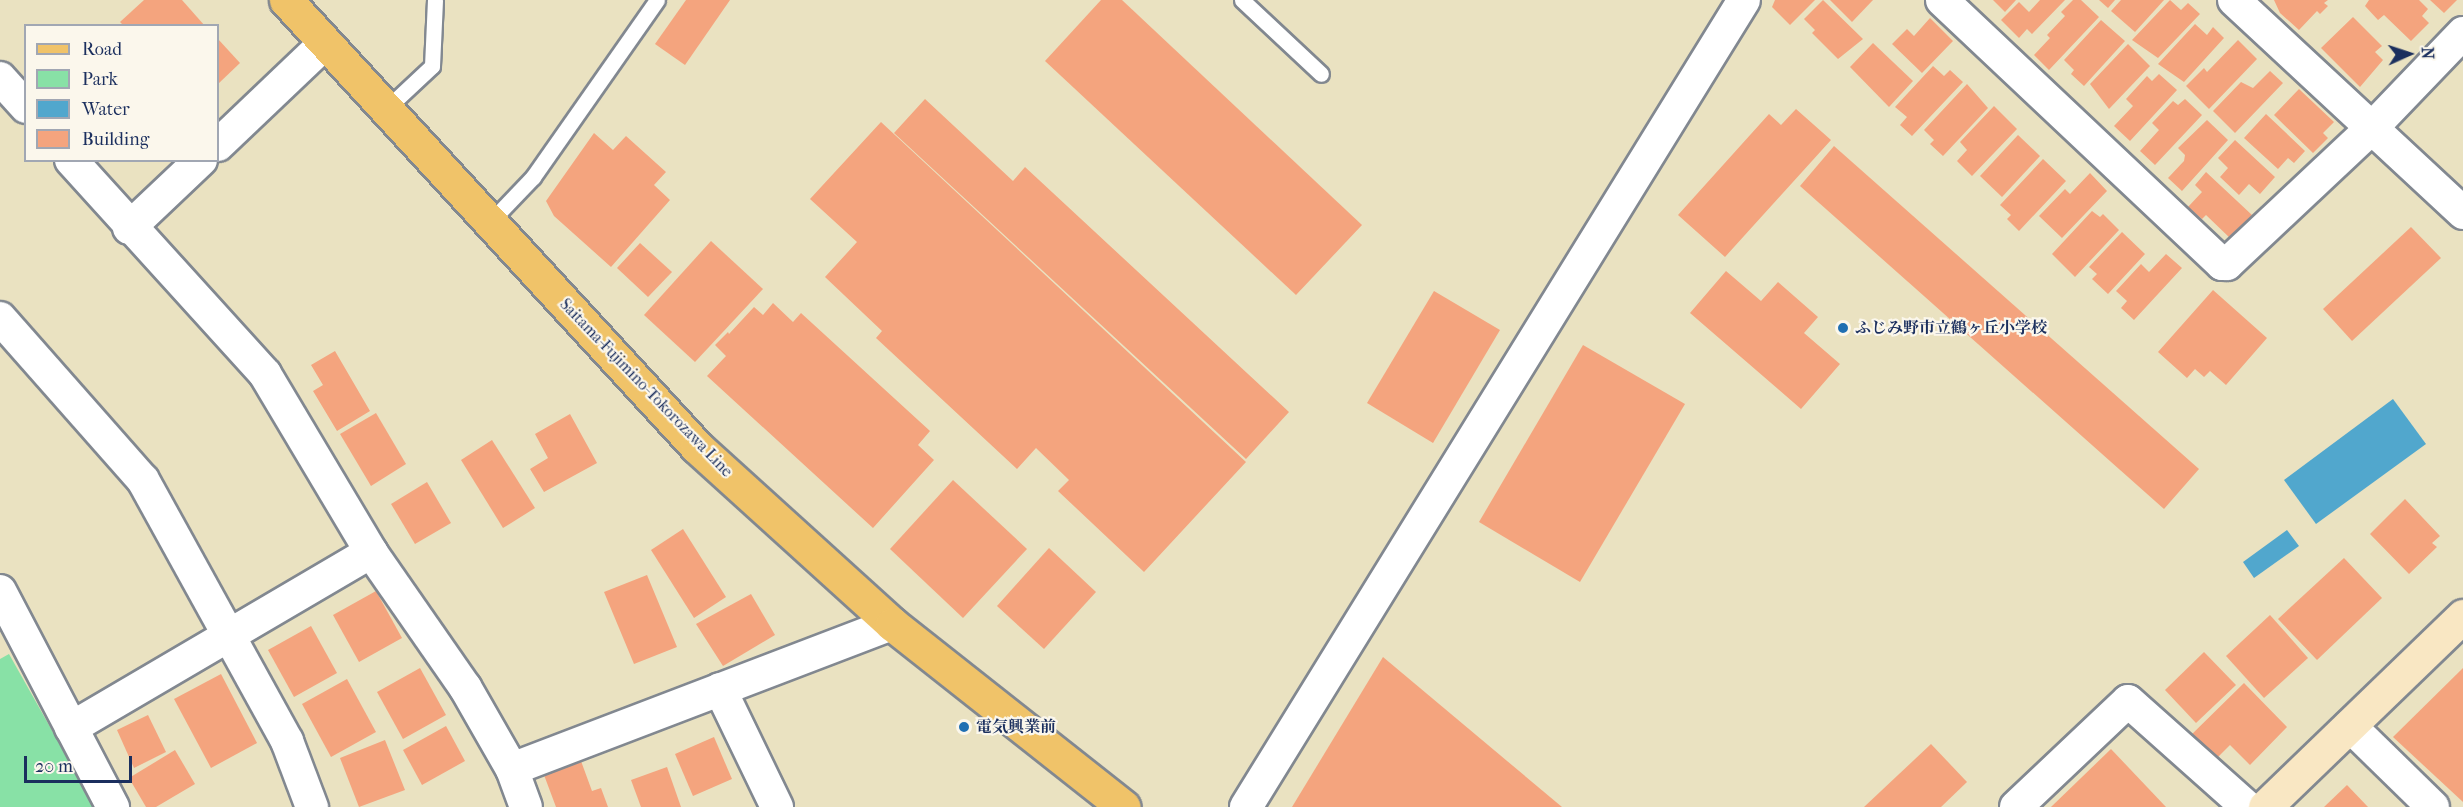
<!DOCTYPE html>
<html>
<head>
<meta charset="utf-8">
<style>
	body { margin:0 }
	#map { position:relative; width:2463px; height:807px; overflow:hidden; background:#eae2c1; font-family:"IM FELL French Canon","Noto Serif JP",serif }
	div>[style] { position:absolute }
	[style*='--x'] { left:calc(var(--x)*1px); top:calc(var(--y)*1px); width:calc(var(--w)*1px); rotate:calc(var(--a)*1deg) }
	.green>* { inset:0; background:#88e1a6 }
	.water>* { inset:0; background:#51a7cd }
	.building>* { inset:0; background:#f4a47e }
	.roads { filter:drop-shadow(2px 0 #828890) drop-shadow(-2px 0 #828890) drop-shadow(0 2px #828890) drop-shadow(0 -2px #828890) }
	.lane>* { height:15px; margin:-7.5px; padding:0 7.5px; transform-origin:7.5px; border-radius:7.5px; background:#fff }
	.street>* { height:32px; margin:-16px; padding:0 16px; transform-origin:16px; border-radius:16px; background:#fff }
	.secondary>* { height:33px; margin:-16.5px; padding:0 16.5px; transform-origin:16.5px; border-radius:16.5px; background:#f9e7c3 }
	.primary>* { height:33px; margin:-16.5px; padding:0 16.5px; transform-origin:16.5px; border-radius:16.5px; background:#f0c369 }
	.dots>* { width:16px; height:16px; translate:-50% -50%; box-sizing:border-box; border:3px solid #fbf7ec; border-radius:50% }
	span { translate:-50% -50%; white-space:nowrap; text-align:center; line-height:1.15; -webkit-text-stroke:4.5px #fbf7ec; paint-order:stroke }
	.poi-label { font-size:16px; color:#1b2f5e; font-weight:700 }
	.left { translate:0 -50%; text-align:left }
	.street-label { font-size:16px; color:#1b2f5e }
	.legend { position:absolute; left:24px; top:24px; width:195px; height:138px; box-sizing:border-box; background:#fbf7ec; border:2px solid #a1a7b3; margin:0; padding:8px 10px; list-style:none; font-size:18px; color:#1b2f5e }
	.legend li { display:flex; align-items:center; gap:12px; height:30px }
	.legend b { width:30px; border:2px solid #a1a7b3 }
	.north { position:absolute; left:2379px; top:24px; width:60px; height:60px; -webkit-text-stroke:4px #fbf7ec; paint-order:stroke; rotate:87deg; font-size:16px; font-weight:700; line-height:24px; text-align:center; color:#1b2f5e }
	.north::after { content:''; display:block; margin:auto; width:21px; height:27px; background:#1b2f5e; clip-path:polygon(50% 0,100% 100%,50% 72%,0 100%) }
	.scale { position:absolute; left:24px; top:756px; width:108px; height:27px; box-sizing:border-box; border:3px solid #1b2f5e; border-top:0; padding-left:8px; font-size:18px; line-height:21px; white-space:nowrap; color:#1b2f5e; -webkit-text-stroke:4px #fbf7ec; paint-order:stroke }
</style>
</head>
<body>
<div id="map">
	<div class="green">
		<div style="clip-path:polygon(9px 654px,95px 807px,0 807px,0 659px)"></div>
	</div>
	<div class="water">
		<div style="clip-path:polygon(2393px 399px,2426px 444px,2316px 524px,2284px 480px)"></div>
		<div style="clip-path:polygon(2287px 530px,2299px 546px,2254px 578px,2243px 562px)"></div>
	</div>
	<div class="building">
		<div style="clip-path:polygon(144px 0,182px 0,205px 26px,124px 26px,120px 22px)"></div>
		<div style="clip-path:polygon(686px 0,730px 0,685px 65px,655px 44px)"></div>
		<div style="clip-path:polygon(1101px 0,1122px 0,1362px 225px,1296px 295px,1045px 61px)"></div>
		<div style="clip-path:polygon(1775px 0,1815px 0,1790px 25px,1772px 7px)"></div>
		<div style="clip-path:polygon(1823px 0,1863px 39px,1838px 59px,1812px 33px,1815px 30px,1804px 19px)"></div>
		<div style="clip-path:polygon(1830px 0,1873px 0,1852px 22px)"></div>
		<div style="clip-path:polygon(1993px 0,2016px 0,2005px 12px)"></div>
		<div style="clip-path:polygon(2040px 0,2065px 0,2032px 34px,2027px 29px,2019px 38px,2001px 20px,2019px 2px,2029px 12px)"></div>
		<div style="clip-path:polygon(2073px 0,2081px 0,2099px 17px,2049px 70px,2034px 55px,2050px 38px,2047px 35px,2065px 16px,2061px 12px)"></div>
		<div style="clip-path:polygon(2099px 0,2115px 0,2108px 8px)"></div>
		<div style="clip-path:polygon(2121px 0,2164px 0,2135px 32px,2111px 11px)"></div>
		<div style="clip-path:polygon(2170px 0,2181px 10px,2188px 3px,2200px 14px,2158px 58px,2132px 40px)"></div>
		<div style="clip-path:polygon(2274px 0,2328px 0,2324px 3px,2328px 6px,2320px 14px,2317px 11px,2299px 30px,2280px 13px)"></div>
		<div style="clip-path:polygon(2369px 0,2419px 0,2428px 9px,2422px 16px,2429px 23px,2411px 41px,2384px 15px,2378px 20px,2365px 6px)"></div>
		<div style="clip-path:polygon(2430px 0,2457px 0,2444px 13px)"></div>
		<div style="clip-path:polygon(2353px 17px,2382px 46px,2375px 52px,2383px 60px,2360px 87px,2321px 48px)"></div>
		<div style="clip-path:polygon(1930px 18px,1953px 41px,1922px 73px,1892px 44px,1907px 29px,1914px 36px)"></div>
		<div style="clip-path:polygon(2101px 20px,2125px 41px,2084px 86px,2071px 74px,2074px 70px,2064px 60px)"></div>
		<div style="clip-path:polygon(2195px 24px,2207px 35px,2213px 27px,2224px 38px,2184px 82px,2158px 64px)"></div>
		<div style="clip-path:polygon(218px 39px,240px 63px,218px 84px)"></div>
		<div style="clip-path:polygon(2238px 40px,2257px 59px,2209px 109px,2186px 86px,2204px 68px,2207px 72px)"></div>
		<div style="clip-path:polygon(1873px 43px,1913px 81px,1889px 107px,1850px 67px)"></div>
		<div style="clip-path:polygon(2128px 44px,2150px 66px,2109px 109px,2090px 84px)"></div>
		<div style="clip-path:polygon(1933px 66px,1944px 76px,1950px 70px,1963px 82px,1912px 136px,1900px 125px,1907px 117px,1895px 107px)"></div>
		<div style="clip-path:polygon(2270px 71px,2283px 83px,2235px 133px,2213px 111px,2241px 82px,2253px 88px)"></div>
		<div style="clip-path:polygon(2159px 74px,2177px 90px,2130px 141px,2114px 126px,2133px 106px,2126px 99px,2147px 76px,2152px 81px)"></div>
		<div style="clip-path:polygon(1967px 84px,1988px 108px,1943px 156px,1930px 144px,1934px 140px,1924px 130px)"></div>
		<div style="clip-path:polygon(2299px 89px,2334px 122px,2323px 133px,2328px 138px,2313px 153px,2274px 115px)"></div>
		<div style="clip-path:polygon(925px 99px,1013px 181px,1025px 167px,1289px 412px,1246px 459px,894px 133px)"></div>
		<div style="clip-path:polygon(2185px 99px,2202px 115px,2155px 165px,2140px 151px,2159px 130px,2152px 123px,2173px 101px,2178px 105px)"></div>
		<div style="clip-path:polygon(1994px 106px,2017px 129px,1972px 176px,1957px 161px,1967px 150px,1960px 142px)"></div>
		<div style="clip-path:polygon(1796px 109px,1831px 140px,1725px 257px,1678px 215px,1769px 114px,1781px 125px)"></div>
		<div style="clip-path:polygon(2266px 114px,2305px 151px,2294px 163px,2288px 158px,2278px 169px,2244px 138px)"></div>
		<div style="clip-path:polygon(2207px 120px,2228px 140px,2182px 191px,2168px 178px,2184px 161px,2185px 155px,2178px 148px)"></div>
		<div style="clip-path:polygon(881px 122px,1246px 462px,1144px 572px,1058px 491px,1069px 480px,1036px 448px,1017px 469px,876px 338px,882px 331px,825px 277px,857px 242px,810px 199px)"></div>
		<div style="clip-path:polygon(594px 133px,613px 150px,626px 136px,666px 172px,654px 185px,670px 200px,611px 267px,554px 216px,546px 201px)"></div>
		<div style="clip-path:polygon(2018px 135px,2040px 156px,2002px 197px,1980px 176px)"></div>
		<div style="clip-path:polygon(2235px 140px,2275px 177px,2260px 194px,2249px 184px,2239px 195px,2220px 177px,2228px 168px,2218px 158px)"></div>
		<div style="clip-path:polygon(1834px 146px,2199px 469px,2164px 509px,1800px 186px)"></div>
		<div style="clip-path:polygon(2043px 159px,2066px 181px,2019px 231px,2007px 219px,2011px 215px,2000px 205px)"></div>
		<div style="clip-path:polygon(2206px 172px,2252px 215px,2231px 239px,2206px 215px,2202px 219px,2188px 207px,2202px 192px,2195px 185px)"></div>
		<div style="clip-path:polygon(2090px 173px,2107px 191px,2062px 238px,2039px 216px,2065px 189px,2070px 194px)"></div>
		<div style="clip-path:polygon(2092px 211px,2100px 217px,2103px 214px,2119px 230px,2075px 277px,2052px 254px)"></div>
		<div style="clip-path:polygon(2411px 227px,2441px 258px,2352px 341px,2323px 309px)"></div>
		<div style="clip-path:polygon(2122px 232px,2145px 254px,2108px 294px,2092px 279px,2097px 274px,2089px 267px)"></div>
		<div style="clip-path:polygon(711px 241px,763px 289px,695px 362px,644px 315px)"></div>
		<div style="clip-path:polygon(640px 243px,672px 272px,648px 297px,617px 268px)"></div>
		<div style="clip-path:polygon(2166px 254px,2182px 268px,2134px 320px,2121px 308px,2127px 301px,2116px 291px,2141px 264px,2149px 272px)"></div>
		<div style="clip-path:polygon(1726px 271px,1761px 301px,1778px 282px,1818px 317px,1804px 333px,1840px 364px,1801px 409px,1690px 313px)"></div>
		<div style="clip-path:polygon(2213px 290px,2267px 338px,2226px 385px,2210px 371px,2204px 377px,2195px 369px,2187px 378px,2158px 352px)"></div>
		<div style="clip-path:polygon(1434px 291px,1500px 330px,1433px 443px,1367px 403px)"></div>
		<div style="clip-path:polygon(773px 303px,793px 322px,801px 313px,930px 431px,918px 445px,934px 460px,873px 528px,707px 376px,726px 356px,715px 345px,728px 332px,729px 334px,754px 307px,763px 315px)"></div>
		<div style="clip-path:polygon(1583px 345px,1685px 404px,1580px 582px,1479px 522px)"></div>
		<div style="clip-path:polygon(335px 351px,370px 411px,337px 431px,313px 391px,323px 385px,311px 365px)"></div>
		<div style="clip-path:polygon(376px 413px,406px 464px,371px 486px,340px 434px)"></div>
		<div style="clip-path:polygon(570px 414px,597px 463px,544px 492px,530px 469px,548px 458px,535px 434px)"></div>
		<div style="clip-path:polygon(492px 440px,535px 508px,503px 528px,461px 460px)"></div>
		<div style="clip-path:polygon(953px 480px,1027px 549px,963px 618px,890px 549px)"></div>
		<div style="clip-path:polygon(427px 482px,451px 523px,415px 544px,391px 504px)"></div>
		<div style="clip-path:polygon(2405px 499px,2440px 536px,2432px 543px,2437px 547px,2409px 574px,2370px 534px)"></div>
		<div style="clip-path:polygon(683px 529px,726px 597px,694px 618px,651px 550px)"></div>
		<div style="clip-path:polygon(1049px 548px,1096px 592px,1044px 649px,997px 606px)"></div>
		<div style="clip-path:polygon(2344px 558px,2382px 598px,2317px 660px,2278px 619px)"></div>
		<div style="clip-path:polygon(647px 575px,677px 647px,634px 664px,604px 592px)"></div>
		<div style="clip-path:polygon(376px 591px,402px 638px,359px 662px,333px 615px)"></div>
		<div style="clip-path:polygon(751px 594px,775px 635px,723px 666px,696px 624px)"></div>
		<div style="clip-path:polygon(2270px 615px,2308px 658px,2264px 698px,2226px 656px)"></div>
		<div style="clip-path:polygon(311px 626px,337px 673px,294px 697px,268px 650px)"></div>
		<div style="clip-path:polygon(2204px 652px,2236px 685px,2196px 723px,2165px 690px)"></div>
		<div style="clip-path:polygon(1383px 657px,1562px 807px,1292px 807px)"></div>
		<div style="clip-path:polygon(420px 668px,446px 715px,403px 739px,377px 692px)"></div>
		<div style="clip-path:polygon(2463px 668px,2463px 802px,2393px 737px)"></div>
		<div style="clip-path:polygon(221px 674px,257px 743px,211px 768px,174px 699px)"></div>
		<div style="clip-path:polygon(347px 679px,376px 732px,331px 757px,302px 704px)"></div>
		<div style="clip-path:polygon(2244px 683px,2287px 727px,2250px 765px,2230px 745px,2212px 763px,2187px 739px)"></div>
		<div style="clip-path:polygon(148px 715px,166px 752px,134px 768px,117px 730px)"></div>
		<div style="clip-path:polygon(446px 726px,465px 761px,422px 785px,403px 750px)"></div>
		<div style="clip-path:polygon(714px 737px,732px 779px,693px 796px,675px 754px)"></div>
		<div style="clip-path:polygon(385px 740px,405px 790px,359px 807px,340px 758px)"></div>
		<div style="clip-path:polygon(1931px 744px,1967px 782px,1941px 807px,1864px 807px)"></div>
		<div style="clip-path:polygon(2111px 749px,2166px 807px,2051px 807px)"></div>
		<div style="clip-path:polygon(175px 750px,195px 784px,156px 807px,146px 807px,129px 778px)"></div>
		<div style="clip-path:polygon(581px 761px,592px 791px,601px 788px,608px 807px,556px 807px,544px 775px)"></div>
		<div style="clip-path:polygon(667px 767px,681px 807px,641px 807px,631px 780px)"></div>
		<div style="clip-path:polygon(2347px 785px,2368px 807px,2324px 807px)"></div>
	</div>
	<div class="roads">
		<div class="lane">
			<div style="--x:1242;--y:0;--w:108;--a:43.1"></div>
			<div style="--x:386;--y:109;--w:63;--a:-43.1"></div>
			<div style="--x:432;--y:66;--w:66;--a:-87.4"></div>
			<div style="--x:490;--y:222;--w:62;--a:-46.3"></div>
			<div style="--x:533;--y:177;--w:216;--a:-55"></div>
		</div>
		<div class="street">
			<div style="--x:1942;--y:0;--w:385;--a:43.3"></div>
			<div style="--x:2222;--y:264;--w:5;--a:0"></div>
			<div style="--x:2227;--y:264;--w:197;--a:-43.2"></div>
			<div style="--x:2371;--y:129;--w:133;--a:-46.2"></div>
			<div style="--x:2234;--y:0;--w:313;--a:42.9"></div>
			<div style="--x:0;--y:78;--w:39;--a:48"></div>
			<div style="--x:218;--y:145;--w:148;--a:-43.6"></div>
			<div style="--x:71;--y:160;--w:289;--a:47.8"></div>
			<div style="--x:265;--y:374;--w:207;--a:59.2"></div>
			<div style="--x:371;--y:552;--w:165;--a:55.2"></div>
			<div style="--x:465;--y:687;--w:95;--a:60.2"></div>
			<div style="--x:512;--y:769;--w:40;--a:69.8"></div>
			<div style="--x:129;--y:228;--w:99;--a:-43.4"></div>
			<div style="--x:0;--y:318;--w:216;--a:48.6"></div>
			<div style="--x:143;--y:480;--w:298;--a:61.1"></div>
			<div style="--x:287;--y:741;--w:71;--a:69.3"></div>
			<div style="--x:0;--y:591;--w:244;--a:62.4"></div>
			<div style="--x:720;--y:689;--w:131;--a:64.2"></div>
			<div style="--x:2350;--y:726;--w:116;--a:44.3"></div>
			<div style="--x:71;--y:728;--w:348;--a:-30.4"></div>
			<div style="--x:512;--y:769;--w:407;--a:-20.9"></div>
			<div style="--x:1246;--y:807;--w:948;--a:-58.32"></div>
			<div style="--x:2016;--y:807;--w:154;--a:-43.4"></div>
			<div style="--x:2128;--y:701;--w:159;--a:41.7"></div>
		</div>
		<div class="secondary">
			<div style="--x:2265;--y:807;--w:275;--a:-44"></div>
		</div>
		<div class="primary">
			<div style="--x:286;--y:0;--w:607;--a:47.4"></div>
			<div style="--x:697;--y:447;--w:263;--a:42.2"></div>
			<div style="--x:892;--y:624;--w:295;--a:38.3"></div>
		</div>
	</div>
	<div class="dots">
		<div style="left:1843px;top:328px;background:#1f6fb2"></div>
		<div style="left:964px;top:727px;background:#1f6fb2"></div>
	</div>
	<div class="poi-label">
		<span class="left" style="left:1855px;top:328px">ふじみ野市立鶴ヶ丘小学校</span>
		<span class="left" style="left:976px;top:727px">電気興業前</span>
	</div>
	<div class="street-label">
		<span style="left:646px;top:388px;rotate:46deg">Saitama-Fujimino-Tokorozawa Line</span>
	</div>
	<ul class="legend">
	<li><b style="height:8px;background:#f0c369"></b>Road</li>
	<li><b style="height:16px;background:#88e1a6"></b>Park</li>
	<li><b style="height:16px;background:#51a7cd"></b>Water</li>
	<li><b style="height:16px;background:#f4a47e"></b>Building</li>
	</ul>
	<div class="north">N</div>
	<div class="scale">20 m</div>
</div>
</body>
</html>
